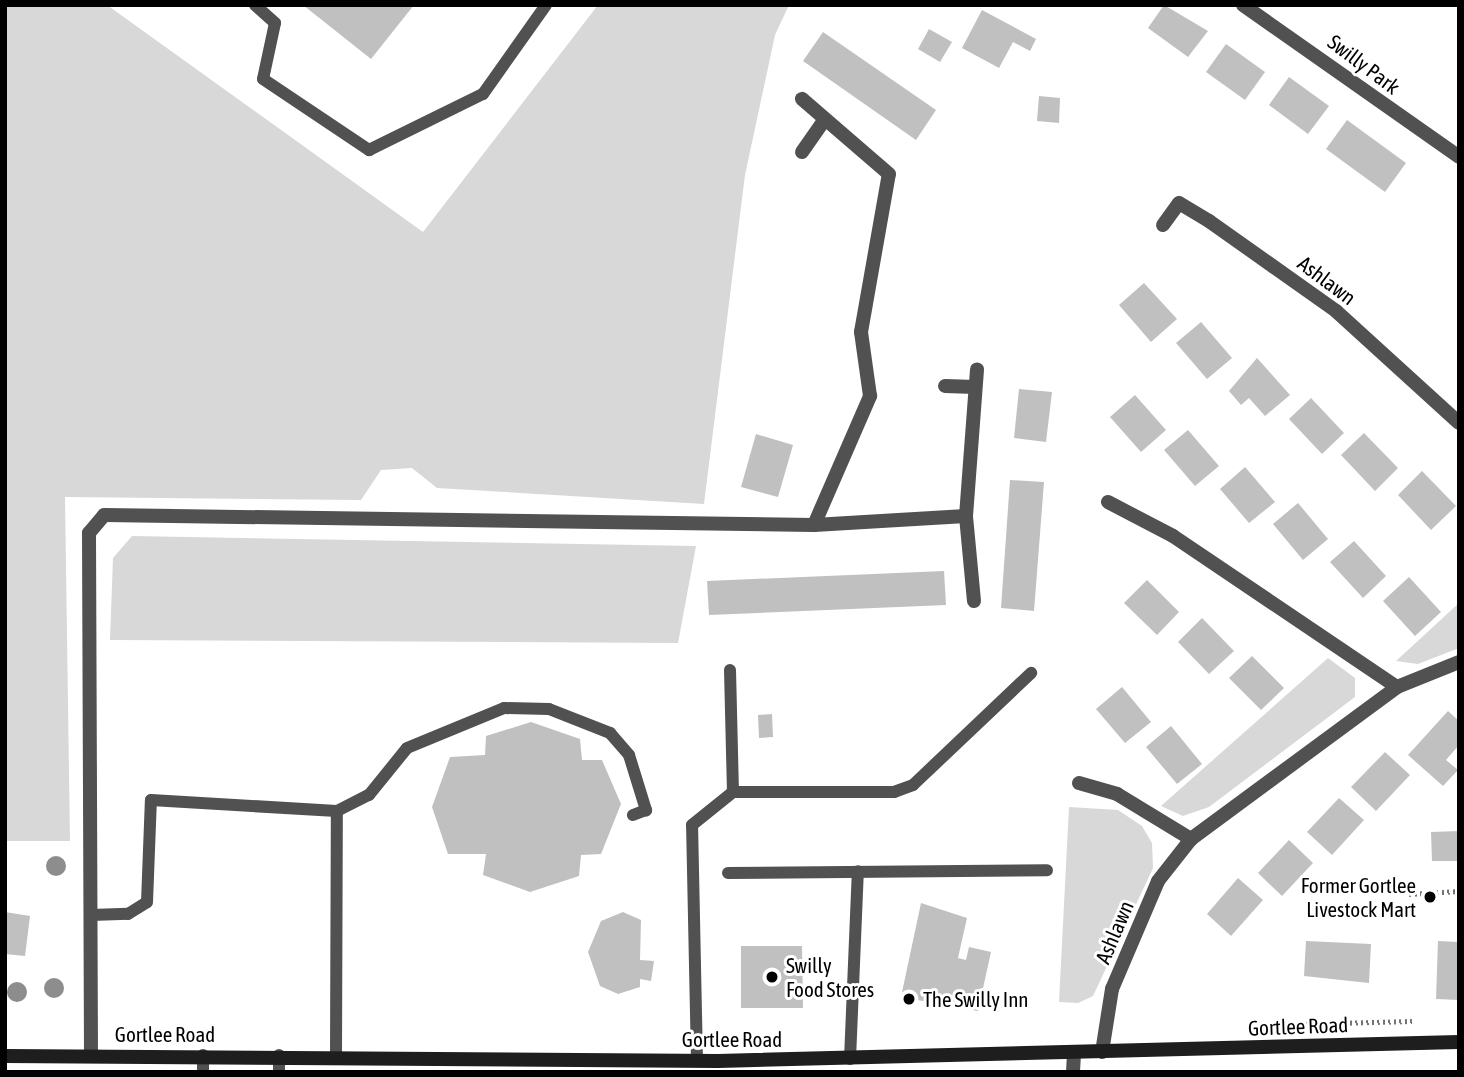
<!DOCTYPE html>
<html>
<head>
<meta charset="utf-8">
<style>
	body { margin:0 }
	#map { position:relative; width:1464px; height:1077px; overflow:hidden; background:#fff; font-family:"Asap Condensed",sans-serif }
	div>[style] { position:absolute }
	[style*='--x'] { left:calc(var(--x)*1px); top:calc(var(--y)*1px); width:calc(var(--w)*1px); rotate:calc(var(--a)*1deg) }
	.green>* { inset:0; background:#d8d8d8 }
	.building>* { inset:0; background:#c0c0c0 }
	.path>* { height:4.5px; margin-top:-2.25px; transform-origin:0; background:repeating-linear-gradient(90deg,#737373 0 2px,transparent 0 5.5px) }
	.lane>* { height:12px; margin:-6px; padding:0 6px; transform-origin:6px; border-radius:6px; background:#515151 }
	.street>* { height:14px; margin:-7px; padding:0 7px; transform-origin:7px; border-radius:7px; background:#515151 }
	.secondary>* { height:14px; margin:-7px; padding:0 7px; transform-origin:7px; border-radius:7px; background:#1e1e1e }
	.trees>* { width:20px; height:20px; margin:-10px; border-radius:50%; background:#8d8d8d }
	.dots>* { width:19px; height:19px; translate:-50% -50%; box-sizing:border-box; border:4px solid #fff; border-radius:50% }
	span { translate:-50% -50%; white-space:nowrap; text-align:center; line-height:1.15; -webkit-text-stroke:6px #fff; paint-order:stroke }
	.street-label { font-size:21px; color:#000 }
	.poi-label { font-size:21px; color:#000 }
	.right { translate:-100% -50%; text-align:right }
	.left { translate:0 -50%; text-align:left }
	.frame { position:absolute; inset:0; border:7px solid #000; pointer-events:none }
</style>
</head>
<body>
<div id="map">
	<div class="green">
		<div style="clip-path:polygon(5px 5px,107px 5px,423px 232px,598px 5px,789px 5px,775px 35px,745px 175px,704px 504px,437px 488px,412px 468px,381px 470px,361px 500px,65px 497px,70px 841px,5px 841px)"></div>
		<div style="clip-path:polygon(132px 536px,696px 546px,678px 643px,110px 640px,113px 558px)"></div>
		<div style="clip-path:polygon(1459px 603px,1459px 648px,1418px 664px,1396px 661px)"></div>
		<div style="clip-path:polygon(1328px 658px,1355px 678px,1355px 697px,1209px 807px,1183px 816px,1161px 806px)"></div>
		<div style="clip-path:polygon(1069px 807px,1118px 810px,1142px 826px,1152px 843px,1153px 868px,1093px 996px,1078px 1003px,1059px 1002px)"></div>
	</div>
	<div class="building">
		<div style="clip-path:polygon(303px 5px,414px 5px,371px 59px)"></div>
		<div style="clip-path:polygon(1164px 5px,1208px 31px,1188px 57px,1148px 28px)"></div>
		<div style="clip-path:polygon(982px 10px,1036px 39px,1030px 51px,1013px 42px,999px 68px,962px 48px)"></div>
		<div style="clip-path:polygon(929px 29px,952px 42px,940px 62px,918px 49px)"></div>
		<div style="clip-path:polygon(823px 32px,936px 110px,916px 140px,803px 61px)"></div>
		<div style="clip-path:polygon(1226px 44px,1265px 72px,1245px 100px,1206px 72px)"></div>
		<div style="clip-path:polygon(1289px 77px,1329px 106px,1308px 134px,1269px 105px)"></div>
		<div style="clip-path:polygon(1039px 96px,1060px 98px,1059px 123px,1037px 121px)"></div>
		<div style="clip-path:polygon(1347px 120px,1406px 163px,1385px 192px,1326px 149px)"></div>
		<div style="clip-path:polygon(1144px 283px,1177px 319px,1151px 342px,1119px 305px)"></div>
		<div style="clip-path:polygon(1201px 322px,1232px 358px,1207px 379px,1176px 343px)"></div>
		<div style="clip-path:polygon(1257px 358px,1290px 395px,1265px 416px,1249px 398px,1241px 405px,1229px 391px)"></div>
		<div style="clip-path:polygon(1019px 389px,1052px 392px,1046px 442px,1014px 438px)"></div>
		<div style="clip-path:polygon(1135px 395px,1166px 430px,1141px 452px,1110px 417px)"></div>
		<div style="clip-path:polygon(1311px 398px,1344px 433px,1322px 454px,1289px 419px)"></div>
		<div style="clip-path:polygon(1188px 430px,1219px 466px,1195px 486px,1164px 450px)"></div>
		<div style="clip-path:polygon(1364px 433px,1398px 468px,1375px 491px,1341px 455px)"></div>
		<div style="clip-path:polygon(756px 434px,793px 445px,778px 497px,741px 487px)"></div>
		<div style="clip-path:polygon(1245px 467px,1275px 502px,1249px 523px,1220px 489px)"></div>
		<div style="clip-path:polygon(1422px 471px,1456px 506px,1431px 530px,1398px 495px)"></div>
		<div style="clip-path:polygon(1010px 480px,1044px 482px,1034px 611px,1001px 608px)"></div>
		<div style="clip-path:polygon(1298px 503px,1328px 539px,1303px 560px,1273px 524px)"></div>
		<div style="clip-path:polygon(1354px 541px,1386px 576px,1363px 598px,1330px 562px)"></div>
		<div style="clip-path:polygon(944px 571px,946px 605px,709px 615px,707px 581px)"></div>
		<div style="clip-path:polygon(1409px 577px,1441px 612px,1415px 636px,1383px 601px)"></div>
		<div style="clip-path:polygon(1147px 580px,1179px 612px,1157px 635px,1124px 603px)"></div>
		<div style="clip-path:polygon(1202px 618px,1234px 651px,1209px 674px,1178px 642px)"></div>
		<div style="clip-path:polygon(1252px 656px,1284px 688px,1261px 710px,1229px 678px)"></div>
		<div style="clip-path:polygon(1122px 687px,1151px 722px,1125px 743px,1096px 709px)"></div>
		<div style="clip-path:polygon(1448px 711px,1459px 721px,1459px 745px,1446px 760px,1458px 770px,1443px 786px,1408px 755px)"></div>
		<div style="clip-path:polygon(772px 714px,773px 737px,759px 738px,758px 715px)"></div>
		<div style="clip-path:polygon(531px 722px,580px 739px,582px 760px,602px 760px,621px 804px,601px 854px,581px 855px,579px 876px,530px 892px,483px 875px,486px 854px,448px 854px,432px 807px,450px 757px,485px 755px,486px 736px)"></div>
		<div style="clip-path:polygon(1171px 726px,1202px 764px,1177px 784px,1146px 747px)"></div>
		<div style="clip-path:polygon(1385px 752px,1410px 775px,1376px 811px,1351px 787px)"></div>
		<div style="clip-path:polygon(1339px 798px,1364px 820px,1332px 855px,1307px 832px)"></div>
		<div style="clip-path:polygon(1459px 831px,1459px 861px,1432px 861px,1431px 832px)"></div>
		<div style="clip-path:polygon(1289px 840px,1313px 863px,1282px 896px,1258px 873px)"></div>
		<div style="clip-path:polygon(1238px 878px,1263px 900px,1231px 936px,1207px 914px)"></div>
		<div style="clip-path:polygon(921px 903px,967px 918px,958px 958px,966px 960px,969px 947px,991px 952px,978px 1011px,901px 997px)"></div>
		<div style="clip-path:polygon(5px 912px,30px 916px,25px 956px,5px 954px)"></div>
		<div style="clip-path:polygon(623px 912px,641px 920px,640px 960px,654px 961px,651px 981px,640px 979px,640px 987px,618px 994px,600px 986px,588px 952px,601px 921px)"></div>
		<div style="clip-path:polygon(1306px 941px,1371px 944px,1369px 983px,1304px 976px)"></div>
		<div style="clip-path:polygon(1438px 941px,1459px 942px,1459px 1000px,1436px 999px)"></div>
		<div style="clip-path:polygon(741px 946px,802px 946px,803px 1008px,741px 1008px)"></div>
	</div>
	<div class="path">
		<div style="--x:1409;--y:894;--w:50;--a:-3.4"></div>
		<div style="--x:1295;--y:1024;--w:117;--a:-1.5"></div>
	</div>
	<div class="lane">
		<div style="--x:255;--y:5;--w:27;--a:42"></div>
		<div style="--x:275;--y:23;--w:57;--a:102.1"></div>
		<div style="--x:263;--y:79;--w:128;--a:33.8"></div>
		<div style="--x:369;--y:150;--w:127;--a:-26.2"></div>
		<div style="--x:483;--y:94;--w:109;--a:-54.7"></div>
		<div style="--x:730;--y:670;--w:122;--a:88.6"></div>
		<div style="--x:728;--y:873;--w:319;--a:-0.5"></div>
		<div style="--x:91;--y:915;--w:37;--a:-2"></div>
		<div style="--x:128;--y:914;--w:22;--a:-32"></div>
		<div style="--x:147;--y:902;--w:102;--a:-87.8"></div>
		<div style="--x:151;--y:800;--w:186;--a:3.4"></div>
		<div style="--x:203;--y:1055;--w:17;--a:90"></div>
		<div style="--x:279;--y:1055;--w:17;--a:90"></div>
		<div style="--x:336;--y:1056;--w:245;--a:-89.8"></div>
		<div style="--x:337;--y:811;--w:36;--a:-27"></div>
		<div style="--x:369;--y:795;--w:60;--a:-51"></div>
		<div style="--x:407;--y:748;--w:105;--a:-22.4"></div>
		<div style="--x:504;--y:708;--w:45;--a:1.3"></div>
		<div style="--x:549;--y:709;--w:66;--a:21.5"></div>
		<div style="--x:610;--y:733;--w:29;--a:49"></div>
		<div style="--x:629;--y:755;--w:58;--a:72.8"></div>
		<div style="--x:646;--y:810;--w:14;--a:159"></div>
		<div style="--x:850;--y:1059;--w:188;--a:-87.6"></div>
		<div style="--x:697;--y:1061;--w:236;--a:-91.2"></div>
		<div style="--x:692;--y:825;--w:53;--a:-38.8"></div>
		<div style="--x:733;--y:792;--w:161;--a:0"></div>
		<div style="--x:894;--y:792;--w:20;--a:-20"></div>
		<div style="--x:913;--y:785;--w:163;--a:-43.5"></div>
	</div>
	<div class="street">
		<div style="--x:1243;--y:5;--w:264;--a:35.1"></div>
		<div style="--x:802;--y:152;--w:40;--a:-55.1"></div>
		<div style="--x:1163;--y:225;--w:27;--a:-54"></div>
		<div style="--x:1179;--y:203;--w:35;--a:31"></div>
		<div style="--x:1209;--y:221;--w:156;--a:35.3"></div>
		<div style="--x:1336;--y:311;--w:166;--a:42.3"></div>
		<div style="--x:945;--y:386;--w:30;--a:2"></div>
		<div style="--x:1108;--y:502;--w:73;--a:27.6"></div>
		<div style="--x:1173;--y:536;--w:270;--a:34"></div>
		<div style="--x:814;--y:525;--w:152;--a:-3.4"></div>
		<div style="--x:974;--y:601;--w:85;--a:-95.4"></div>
		<div style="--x:966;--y:516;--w:147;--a:-85.7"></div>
		<div style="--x:1079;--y:783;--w:40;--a:16"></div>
		<div style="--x:1117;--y:794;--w:87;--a:31.3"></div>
		<div style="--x:1102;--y:1052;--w:64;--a:-81"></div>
		<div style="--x:1112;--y:989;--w:117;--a:-66.9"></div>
		<div style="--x:1158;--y:881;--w:53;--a:-51.8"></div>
		<div style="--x:1191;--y:839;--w:256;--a:-36.4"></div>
		<div style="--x:1397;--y:687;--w:67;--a:-22"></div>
		<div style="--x:91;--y:1055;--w:522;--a:-90.22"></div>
		<div style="--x:89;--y:533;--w:23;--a:-50"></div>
		<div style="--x:104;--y:515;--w:710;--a:0.81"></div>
		<div style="--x:814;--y:525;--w:141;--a:-66.5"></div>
		<div style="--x:870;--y:396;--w:65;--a:-98"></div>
		<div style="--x:861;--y:332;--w:160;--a:-80"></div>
		<div style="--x:889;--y:174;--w:115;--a:-139.2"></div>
		<div style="--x:1073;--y:1072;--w:17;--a:-87"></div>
	</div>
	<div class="secondary">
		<div style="--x:5;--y:1056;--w:713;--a:0.4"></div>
		<div style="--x:718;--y:1061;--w:741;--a:-1.47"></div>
	</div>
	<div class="trees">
		<div style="left:56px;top:866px"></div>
		<div style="left:54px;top:988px"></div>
		<div style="left:17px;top:992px"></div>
	</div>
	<div class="dots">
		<div style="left:1430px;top:897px;background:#000"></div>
		<div style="left:772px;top:977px;background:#000"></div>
		<div style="left:909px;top:999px;background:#000"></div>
	</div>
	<div class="street-label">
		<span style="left:1364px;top:64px;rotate:37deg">Swilly Park</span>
		<span style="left:1327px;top:280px;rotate:37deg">Ashlawn</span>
		<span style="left:1114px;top:932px;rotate:-67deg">Ashlawn</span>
		<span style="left:1298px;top:1026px;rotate:-2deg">Gortlee Road</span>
		<span style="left:165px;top:1034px">Gortlee Road</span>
		<span style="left:732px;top:1039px">Gortlee Road</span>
	</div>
	<div class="poi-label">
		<span class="right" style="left:1416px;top:897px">Former Gortlee<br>Livestock Mart</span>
		<span class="left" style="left:786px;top:977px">Swilly<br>Food Stores</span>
		<span class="left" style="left:923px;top:999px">The Swilly Inn</span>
	</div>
	<div class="frame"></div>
</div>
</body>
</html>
